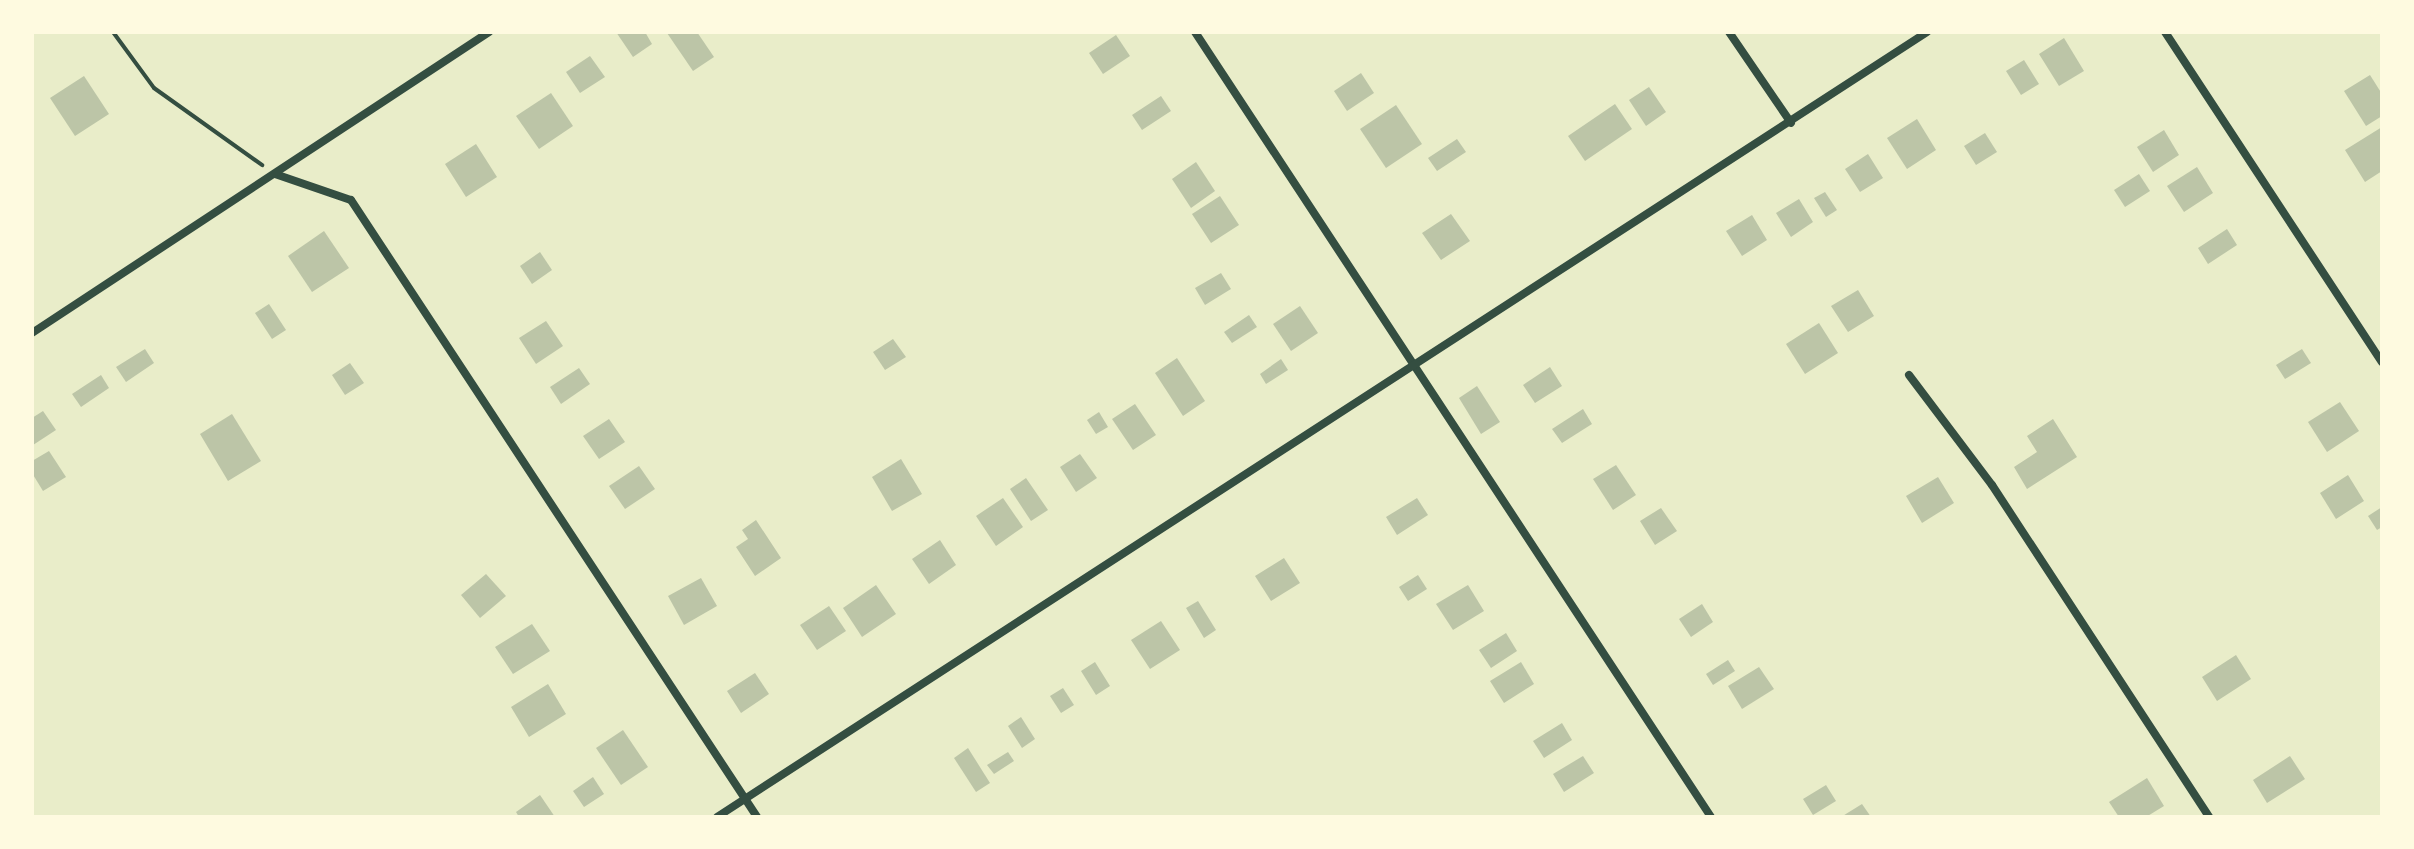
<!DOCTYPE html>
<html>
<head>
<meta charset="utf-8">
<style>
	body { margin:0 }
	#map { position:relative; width:2414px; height:849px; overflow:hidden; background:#e9edc9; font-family:"PT Sans Narrow",sans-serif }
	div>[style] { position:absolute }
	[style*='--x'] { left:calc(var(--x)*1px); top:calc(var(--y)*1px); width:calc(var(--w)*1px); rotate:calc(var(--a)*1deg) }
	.building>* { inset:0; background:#bcc5a7 }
	.path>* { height:4px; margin:-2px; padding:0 2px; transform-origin:2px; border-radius:2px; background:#344e41 }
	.minor>* { height:8px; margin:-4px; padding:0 4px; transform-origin:4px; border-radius:4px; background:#344e41 }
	span { translate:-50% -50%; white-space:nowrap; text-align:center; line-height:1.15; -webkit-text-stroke:7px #fefae0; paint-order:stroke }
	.frame { position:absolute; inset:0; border:34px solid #fefae0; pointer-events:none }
</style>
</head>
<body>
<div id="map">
	<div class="building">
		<div style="clip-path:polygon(616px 32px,645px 32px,652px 44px,633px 57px)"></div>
		<div style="clip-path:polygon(697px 32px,714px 57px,693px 71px,667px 33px)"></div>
		<div style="clip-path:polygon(1116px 35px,1130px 56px,1103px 74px,1089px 53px)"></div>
		<div style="clip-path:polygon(2064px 38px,2084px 71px,2059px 86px,2039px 54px)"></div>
		<div style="clip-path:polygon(590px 56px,605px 77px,580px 93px,566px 72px)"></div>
		<div style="clip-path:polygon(2024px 60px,2039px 84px,2021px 95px,2006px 71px)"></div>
		<div style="clip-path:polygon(1361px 73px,1374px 93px,1347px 111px,1334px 91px)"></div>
		<div style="clip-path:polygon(2370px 75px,2382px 94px,2382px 116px,2366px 126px,2344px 91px)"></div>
		<div style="clip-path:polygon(84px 76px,109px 114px,75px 136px,50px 98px)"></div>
		<div style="clip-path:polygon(1649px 87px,1666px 112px,1646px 126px,1629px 100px)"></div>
		<div style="clip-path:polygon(551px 93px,573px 126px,539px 149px,516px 116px)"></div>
		<div style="clip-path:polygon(1161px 96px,1171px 111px,1142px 130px,1132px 115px)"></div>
		<div style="clip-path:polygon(1615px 104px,1632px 129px,1585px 161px,1568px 136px)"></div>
		<div style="clip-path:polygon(1396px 105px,1422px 144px,1386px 168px,1360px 129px)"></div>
		<div style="clip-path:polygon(1917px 119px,1936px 150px,1907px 169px,1887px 138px)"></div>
		<div style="clip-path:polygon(2382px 127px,2382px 171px,2365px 182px,2345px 150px)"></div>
		<div style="clip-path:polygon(2164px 130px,2179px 155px,2153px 172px,2137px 147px)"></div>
		<div style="clip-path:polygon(1985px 133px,1997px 152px,1976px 165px,1964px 146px)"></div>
		<div style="clip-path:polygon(1457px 139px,1466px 152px,1437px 171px,1428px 158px)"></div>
		<div style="clip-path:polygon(476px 144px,497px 177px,466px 197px,445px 164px)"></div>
		<div style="clip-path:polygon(1868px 154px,1883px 178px,1860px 192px,1845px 169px)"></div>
		<div style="clip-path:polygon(1196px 162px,1215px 191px,1191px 208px,1172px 179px)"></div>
		<div style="clip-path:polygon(2197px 167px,2213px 193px,2184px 212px,2167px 186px)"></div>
		<div style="clip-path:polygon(2139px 174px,2150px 191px,2125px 207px,2114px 190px)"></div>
		<div style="clip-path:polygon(1825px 192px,1837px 210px,1826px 217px,1814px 198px)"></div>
		<div style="clip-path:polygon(1220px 196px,1239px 225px,1211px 243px,1192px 214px)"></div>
		<div style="clip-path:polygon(1799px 199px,1813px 222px,1791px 237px,1776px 213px)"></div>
		<div style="clip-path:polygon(1451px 214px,1470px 241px,1441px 260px,1422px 233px)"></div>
		<div style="clip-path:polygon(1752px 215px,1767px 240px,1742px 256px,1726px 231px)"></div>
		<div style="clip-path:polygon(2227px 229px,2237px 245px,2208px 264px,2198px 248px)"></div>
		<div style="clip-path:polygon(324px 231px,349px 268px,312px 292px,288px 256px)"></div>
		<div style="clip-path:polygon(540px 252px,552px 270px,532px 284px,520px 266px)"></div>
		<div style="clip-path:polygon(1221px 273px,1231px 289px,1205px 305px,1195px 288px)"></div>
		<div style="clip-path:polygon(1858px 290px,1874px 316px,1848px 332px,1831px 306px)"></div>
		<div style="clip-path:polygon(269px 304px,286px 330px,272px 339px,255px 313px)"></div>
		<div style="clip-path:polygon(1300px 306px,1318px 333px,1291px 351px,1273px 324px)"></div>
		<div style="clip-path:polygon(1249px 315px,1257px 327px,1232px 343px,1224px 332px)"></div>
		<div style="clip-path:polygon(546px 321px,563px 346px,536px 364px,519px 338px)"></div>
		<div style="clip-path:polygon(1819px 323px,1838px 353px,1805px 374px,1786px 344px)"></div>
		<div style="clip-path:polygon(893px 339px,906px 357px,885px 370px,873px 352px)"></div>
		<div style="clip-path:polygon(145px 349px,154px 363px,126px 382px,116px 367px)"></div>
		<div style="clip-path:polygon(2302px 349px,2311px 363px,2285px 379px,2276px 365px)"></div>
		<div style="clip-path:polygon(1177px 358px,1205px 401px,1183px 416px,1155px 373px)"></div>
		<div style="clip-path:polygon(1281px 359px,1288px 370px,1266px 384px,1260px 374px)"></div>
		<div style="clip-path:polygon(350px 363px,364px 383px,345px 395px,332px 375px)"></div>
		<div style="clip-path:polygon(1550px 367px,1562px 386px,1535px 403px,1523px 385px)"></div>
		<div style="clip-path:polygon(579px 368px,590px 384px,561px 404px,550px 387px)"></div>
		<div style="clip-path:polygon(101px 375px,109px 388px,81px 407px,72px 394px)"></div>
		<div style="clip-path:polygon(1477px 386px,1500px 422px,1481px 434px,1459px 398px)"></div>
		<div style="clip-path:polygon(2340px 402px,2359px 431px,2327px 452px,2308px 422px)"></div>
		<div style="clip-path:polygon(1135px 404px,1156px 435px,1133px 450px,1112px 419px)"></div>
		<div style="clip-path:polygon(1583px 409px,1592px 424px,1562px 443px,1552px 429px)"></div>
		<div style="clip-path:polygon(43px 411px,56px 430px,33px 445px,32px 418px)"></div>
		<div style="clip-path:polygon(1099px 412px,1108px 427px,1096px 434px,1087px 420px)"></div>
		<div style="clip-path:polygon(232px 414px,261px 461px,228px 481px,200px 434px)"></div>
		<div style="clip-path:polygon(609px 419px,625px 442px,599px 459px,583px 436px)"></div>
		<div style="clip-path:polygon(2053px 419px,2077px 457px,2027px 489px,2014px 467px,2037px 452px,2027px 436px)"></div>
		<div style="clip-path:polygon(49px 451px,66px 477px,43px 491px,32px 473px,32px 461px)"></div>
		<div style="clip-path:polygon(1080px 454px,1097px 478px,1076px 492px,1060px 467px)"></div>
		<div style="clip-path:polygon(901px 459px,922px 494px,892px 511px,872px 477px)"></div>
		<div style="clip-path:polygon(1616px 465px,1636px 495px,1613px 510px,1593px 479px)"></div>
		<div style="clip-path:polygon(639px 466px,655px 489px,625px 509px,609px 486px)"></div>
		<div style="clip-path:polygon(2348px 475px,2364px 501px,2336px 519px,2320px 493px)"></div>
		<div style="clip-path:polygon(1938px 477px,1954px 503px,1922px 523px,1906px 496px)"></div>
		<div style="clip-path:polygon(1026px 478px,1048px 510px,1031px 521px,1010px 489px)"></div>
		<div style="clip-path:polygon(1003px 498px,1023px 527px,996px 546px,976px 516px)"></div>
		<div style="clip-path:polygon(1417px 498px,1428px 515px,1397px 535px,1386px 517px)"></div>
		<div style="clip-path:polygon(2382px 507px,2382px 527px,2377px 530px,2368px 516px)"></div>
		<div style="clip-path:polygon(1661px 508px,1677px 531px,1655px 545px,1640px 521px)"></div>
		<div style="clip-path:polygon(756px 520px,781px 558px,755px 576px,736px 547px,748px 539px,742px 530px)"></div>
		<div style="clip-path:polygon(940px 540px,956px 565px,929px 584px,912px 559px)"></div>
		<div style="clip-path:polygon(1284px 558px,1300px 583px,1271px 601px,1255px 576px)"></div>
		<div style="clip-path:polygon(486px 574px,506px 596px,480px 618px,461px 595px)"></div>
		<div style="clip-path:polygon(1418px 575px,1427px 589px,1408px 601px,1399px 587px)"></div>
		<div style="clip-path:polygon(701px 578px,717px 606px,684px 625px,668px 596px)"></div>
		<div style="clip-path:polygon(876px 585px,896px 614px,862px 637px,843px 608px)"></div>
		<div style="clip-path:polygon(1468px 585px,1484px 611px,1453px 630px,1436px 604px)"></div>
		<div style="clip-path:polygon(1198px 601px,1216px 630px,1204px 638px,1186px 608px)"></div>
		<div style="clip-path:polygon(1702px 604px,1713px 622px,1691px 637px,1679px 619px)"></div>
		<div style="clip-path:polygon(829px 606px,846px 631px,817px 650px,800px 625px)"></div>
		<div style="clip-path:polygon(1161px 621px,1180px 650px,1150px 669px,1131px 640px)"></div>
		<div style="clip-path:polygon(532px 624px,550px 651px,513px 674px,495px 647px)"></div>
		<div style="clip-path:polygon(1506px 633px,1517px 651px,1491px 668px,1479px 650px)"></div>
		<div style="clip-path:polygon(2236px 655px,2251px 679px,2217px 701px,2202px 677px)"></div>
		<div style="clip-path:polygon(1728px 660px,1735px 671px,1713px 685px,1706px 674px)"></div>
		<div style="clip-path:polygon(1095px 662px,1110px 686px,1096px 695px,1081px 671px)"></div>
		<div style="clip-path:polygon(1521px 662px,1534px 684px,1504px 703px,1490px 681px)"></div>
		<div style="clip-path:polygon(1759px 667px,1774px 689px,1742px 709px,1728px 686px)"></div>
		<div style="clip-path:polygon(755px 673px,769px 694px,741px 713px,727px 691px)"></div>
		<div style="clip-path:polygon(548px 684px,566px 714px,529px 737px,511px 707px)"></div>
		<div style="clip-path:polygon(1063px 688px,1074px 705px,1061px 713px,1050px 696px)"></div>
		<div style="clip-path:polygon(1021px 717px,1035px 739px,1022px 748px,1008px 726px)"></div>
		<div style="clip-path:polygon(1562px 723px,1572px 740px,1544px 758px,1533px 741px)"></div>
		<div style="clip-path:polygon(623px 730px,648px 767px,621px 785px,596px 748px)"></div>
		<div style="clip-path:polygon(968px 748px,990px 783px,976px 792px,954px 758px)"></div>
		<div style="clip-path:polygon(1008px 752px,1014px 761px,994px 774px,987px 765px)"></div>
		<div style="clip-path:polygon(1583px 756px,1594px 773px,1564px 792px,1553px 774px)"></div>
		<div style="clip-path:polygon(2290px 756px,2305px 779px,2267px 803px,2253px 780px)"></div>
		<div style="clip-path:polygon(593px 777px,604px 794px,584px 807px,573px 791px)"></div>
		<div style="clip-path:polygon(2147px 778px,2164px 806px,2146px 817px,2119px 817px,2109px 802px)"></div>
		<div style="clip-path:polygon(1826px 785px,1836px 801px,1813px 815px,1803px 799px)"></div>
		<div style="clip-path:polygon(540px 795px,555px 817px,519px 817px,516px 812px)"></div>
		<div style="clip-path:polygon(1862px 804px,1871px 817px,1841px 817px)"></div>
	</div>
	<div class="path">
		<div style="--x:113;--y:32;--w:69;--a:53.8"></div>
		<div style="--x:154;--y:88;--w:133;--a:35.5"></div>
	</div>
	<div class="minor">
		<div style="--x:1195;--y:32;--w:939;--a:56.68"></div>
		<div style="--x:1729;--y:32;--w:110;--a:55.7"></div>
		<div style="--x:2165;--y:32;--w:395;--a:56.7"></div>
		<div style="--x:275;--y:174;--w:80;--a:18.9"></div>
		<div style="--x:351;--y:200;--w:739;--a:56.65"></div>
		<div style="--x:32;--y:333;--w:547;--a:-33.37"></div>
		<div style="--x:1909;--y:375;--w:138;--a:53"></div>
		<div style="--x:1992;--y:485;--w:397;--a:56.8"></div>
		<div style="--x:717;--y:817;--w:1442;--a:-32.97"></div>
	</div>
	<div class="frame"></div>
</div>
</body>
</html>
